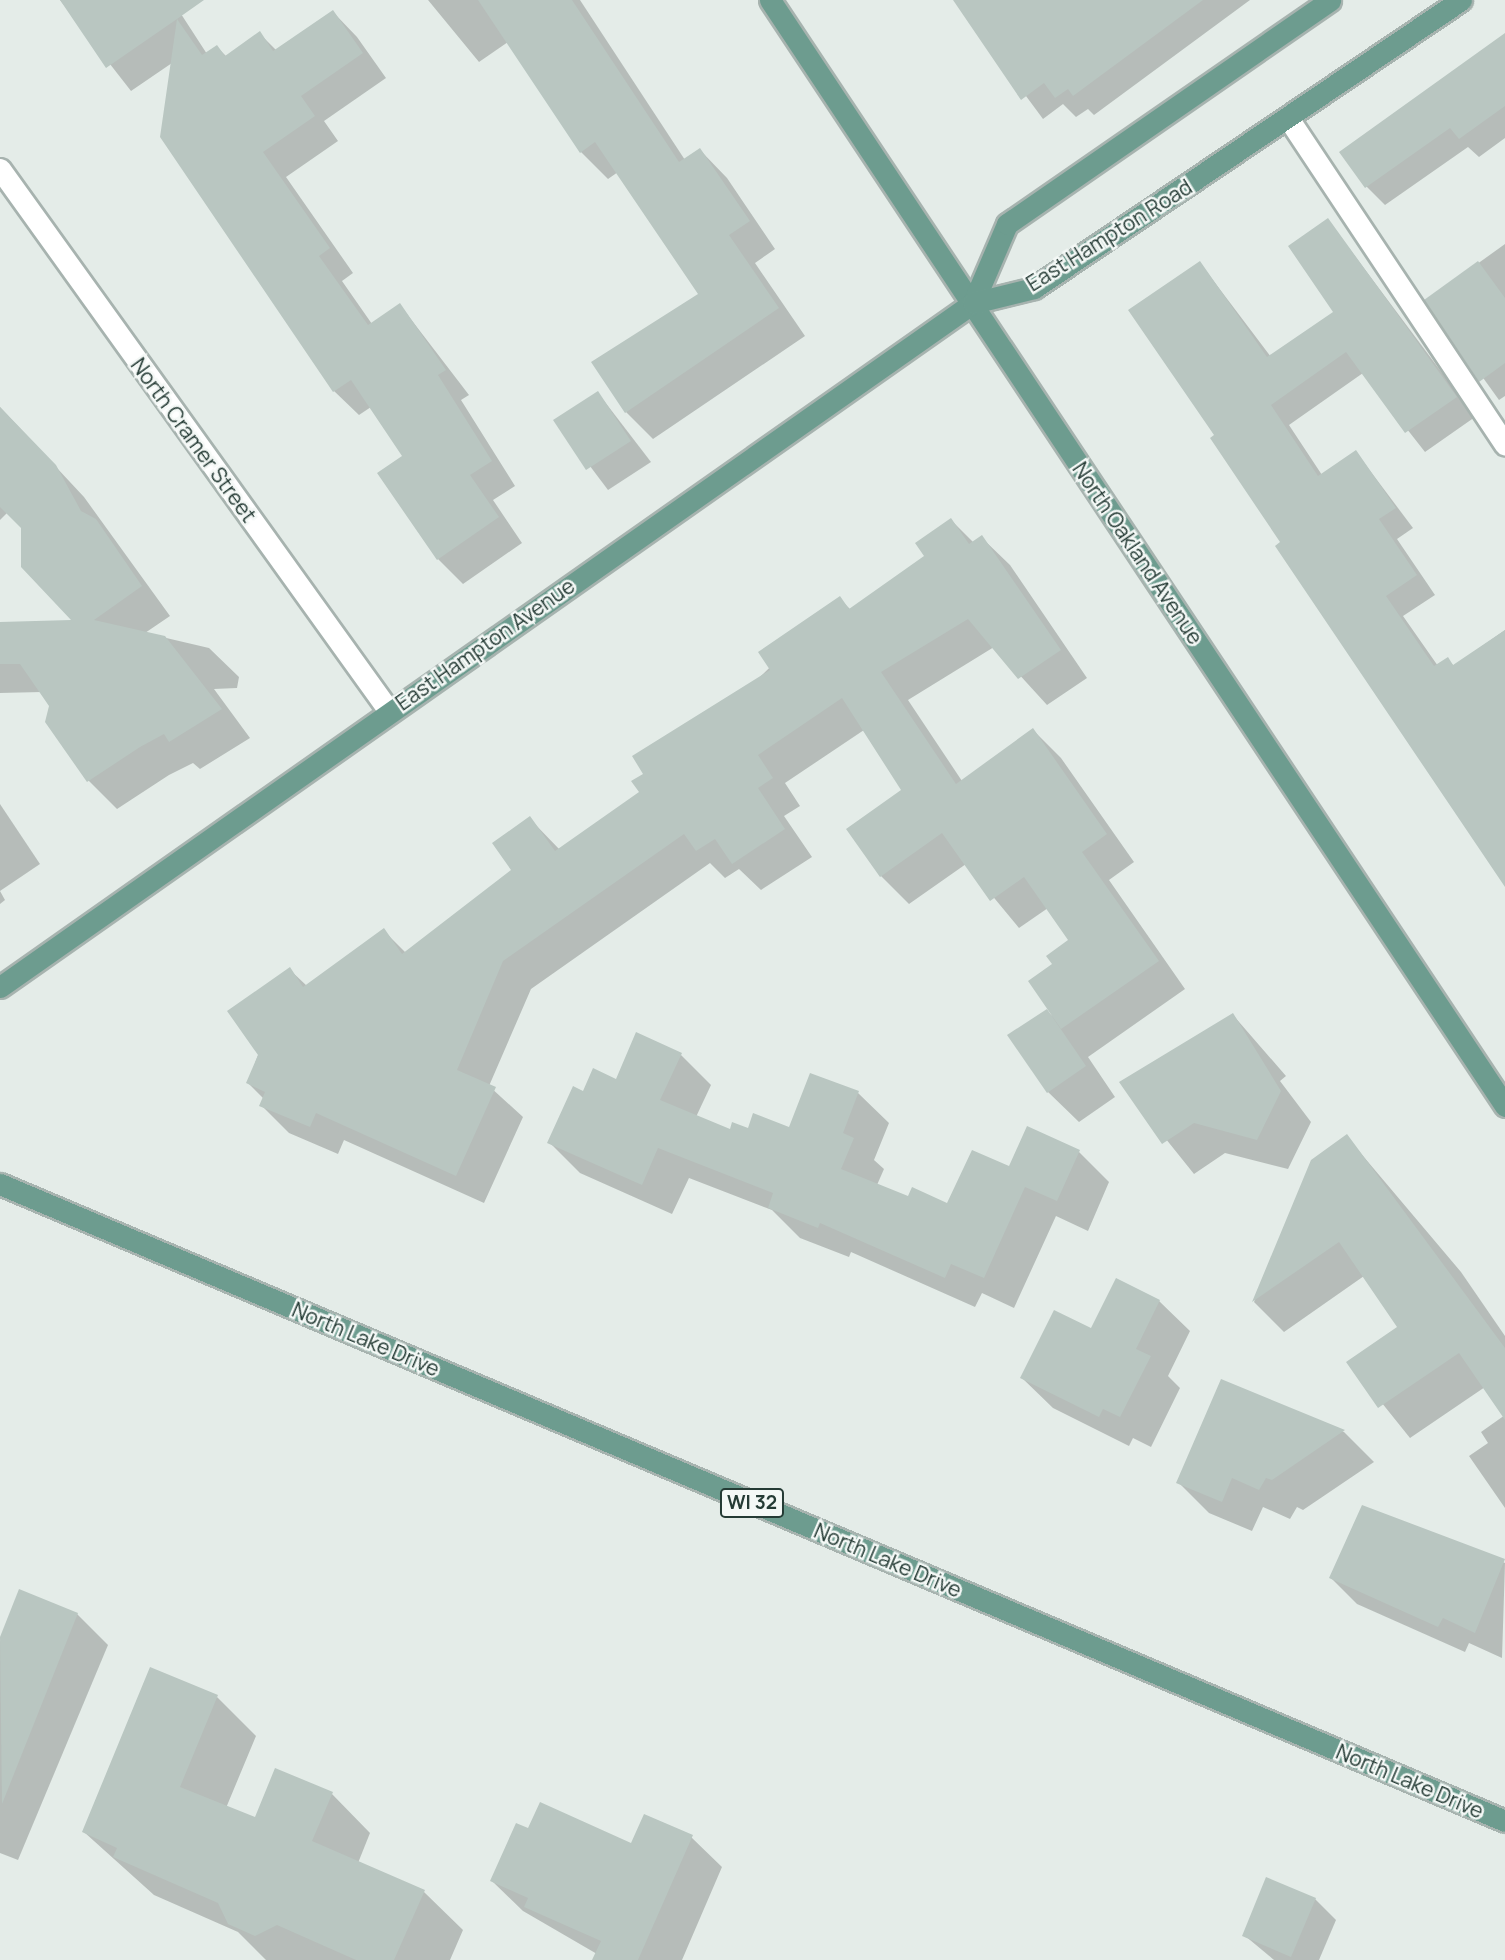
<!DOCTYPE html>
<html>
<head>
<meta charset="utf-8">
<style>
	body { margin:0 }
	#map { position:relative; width:1505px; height:1960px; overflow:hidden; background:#e4ece8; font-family:Manrope,sans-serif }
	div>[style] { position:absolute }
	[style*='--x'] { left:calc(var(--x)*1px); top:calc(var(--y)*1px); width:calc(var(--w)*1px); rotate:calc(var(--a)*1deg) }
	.shadow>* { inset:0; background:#0003 }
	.building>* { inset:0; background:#b9c6c1 }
	.roads { filter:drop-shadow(2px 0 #a7b3af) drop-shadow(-2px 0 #a7b3af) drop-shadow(0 2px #a7b3af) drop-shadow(0 -2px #a7b3af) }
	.minor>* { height:21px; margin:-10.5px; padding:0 10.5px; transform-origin:10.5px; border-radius:10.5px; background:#fff }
	.major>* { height:21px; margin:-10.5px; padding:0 10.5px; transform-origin:10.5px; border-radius:10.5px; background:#6d9c8f }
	span { translate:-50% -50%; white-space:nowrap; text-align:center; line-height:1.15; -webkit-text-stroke:5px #f4f8f6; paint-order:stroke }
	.shield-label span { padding:2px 5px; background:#f4f8f6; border:2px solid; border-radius:5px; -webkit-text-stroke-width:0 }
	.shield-label { font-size:19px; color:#253b35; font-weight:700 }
	.street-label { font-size:21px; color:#253b35 }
</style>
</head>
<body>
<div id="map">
	<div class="shadow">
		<div style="clip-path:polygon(60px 0,172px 0,207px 54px,217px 47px,227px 57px,260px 34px,277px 51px,333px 12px,357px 37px,386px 78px,324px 121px,338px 141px,286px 177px,353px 273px,342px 281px,372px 324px,400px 305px,469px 395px,461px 400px,515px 486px,493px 500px,522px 543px,463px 584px,438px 559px,405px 457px,371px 407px,359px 415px,334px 391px,172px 63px,131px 91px)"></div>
		<div style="clip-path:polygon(428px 0,580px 0,685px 160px,700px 150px,727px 178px,775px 249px,755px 263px,805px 336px,653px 439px,626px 412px,701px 294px,618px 172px,608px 179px,581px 152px,508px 42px,479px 62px)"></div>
		<div style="clip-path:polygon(955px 0,1250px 0,1094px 115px,1088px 109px,1076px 117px,1063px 104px,1043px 119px)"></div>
		<div style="clip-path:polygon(1505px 36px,1505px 138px,1479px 157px,1468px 147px,1385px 205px,1366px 186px)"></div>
		<div style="clip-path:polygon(1328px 220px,1475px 417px,1425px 452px,1363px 373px,1289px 425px,1322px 475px,1356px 452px,1413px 528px,1397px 539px,1435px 595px,1403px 616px,1438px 666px,1447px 659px,1454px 666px,1505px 630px,1505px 881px,1217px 435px,1200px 263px,1271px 357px,1336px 313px)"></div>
		<div style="clip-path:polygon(1505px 244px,1505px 396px,1499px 400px,1427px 300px)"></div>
		<div style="clip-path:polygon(598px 393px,651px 462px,608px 490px,556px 421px)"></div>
		<div style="clip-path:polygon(0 407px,84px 497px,170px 616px,145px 633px,209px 648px,239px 677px,237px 688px,214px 689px,250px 738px,200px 769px,193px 763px,169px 775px,117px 809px,88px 780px,42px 692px,0 693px,0 623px,75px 622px,22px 528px,8px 512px,0 520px)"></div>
		<div style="clip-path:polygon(951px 520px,974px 543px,982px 538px,1010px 565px,1087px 678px,1047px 705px,994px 647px,908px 700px,962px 781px,1033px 730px,1061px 758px,1134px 862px,1109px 880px,1185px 989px,1088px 1057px,1115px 1097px,1079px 1122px,1048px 1092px,1046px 1011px,1055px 1018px,1054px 965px,1071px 941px,1048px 908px,1019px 928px,966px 864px,909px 904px,881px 876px,904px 790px,864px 730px,785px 783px,800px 806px,784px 816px,812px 857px,761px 890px,739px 869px,725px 878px,710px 863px,531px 989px,489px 1086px,523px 1117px,484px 1203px,344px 1140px,338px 1154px,289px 1133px,261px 1105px,264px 1099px,248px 1083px,289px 969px,307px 986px,384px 931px,406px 953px,514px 870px,530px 819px,560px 850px,641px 793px,840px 599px,851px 610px,927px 556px)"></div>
		<div style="clip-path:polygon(0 804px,40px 864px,0 891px)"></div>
		<div style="clip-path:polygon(0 891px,5px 900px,0 904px)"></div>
		<div style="clip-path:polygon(1233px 1015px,1286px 1076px,1280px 1081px,1311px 1122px,1288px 1169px,1225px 1153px,1194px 1174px,1121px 1083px)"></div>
		<div style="clip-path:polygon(681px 1055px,711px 1085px,696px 1117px,731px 1131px,790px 1129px,811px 1075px,858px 1093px,889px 1123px,874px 1160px,884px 1169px,877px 1185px,909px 1198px,948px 1206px,1009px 1169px,1079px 1152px,1109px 1182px,1088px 1231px,1056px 1216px,1014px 1308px,982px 1293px,975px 1307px,851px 1252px,849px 1257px,800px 1238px,772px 1210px,689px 1178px,672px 1214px,580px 1173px,549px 1142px,584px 1093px)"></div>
		<div style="clip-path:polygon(1347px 1137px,1461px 1272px,1505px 1336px,1505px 1407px,1485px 1387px,1410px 1438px,1349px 1362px,1399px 1328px,1364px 1276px,1284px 1332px,1254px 1302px,1312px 1161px)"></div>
		<div style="clip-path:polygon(1159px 1301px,1190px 1331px,1168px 1376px,1180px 1388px,1151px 1447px,1133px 1438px,1129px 1446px,1053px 1408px,1022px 1378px,1092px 1331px)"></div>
		<div style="clip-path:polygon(1222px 1381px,1344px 1432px,1374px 1462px,1303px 1510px,1297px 1507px,1290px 1519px,1263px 1507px,1252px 1531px,1209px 1513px,1178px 1482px)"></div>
		<div style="clip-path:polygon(1505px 1415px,1505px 1508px,1469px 1456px,1488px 1443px,1481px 1432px)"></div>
		<div style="clip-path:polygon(1363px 1507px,1505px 1563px,1502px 1658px,1469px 1643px,1465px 1652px,1357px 1604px,1331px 1578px)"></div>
		<div style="clip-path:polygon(20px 1591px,77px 1614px,108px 1645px,18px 1860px,0 1853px,0 1642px)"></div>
		<div style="clip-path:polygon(217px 1697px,256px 1736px,226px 1808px,256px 1820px,332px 1794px,370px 1833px,358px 1863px,424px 1892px,463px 1930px,450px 1960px,266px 1960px,238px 1932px,154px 1895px,84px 1832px)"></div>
		<div style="clip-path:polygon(529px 1830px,632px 1846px,691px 1837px,722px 1867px,682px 1960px,594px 1960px,597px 1954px,523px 1911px,492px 1881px)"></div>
		<div style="clip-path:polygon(1267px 1880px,1315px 1899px,1336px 1920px,1319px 1960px,1274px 1960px,1244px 1935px)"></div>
	</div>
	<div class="building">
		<div style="clip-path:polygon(60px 0,204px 0,177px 19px,202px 55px,217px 45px,225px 56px,260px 31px,273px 51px,333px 10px,363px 53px,301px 96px,315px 116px,263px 152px,330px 248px,319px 256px,368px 325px,400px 303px,446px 370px,438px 375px,492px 461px,470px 475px,499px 517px,437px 560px,377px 473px,402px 456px,351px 380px,333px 392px,160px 137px,177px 19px,106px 68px)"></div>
		<div style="clip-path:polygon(478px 0,572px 0,679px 162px,700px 148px,750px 221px,729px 235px,779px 308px,625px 413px,591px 362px,698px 294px,595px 142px,580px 153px)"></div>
		<div style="clip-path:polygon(953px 0,1203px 0,1073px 96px,1068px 89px,1055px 98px,1044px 83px,1021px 100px)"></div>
		<div style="clip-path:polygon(1505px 33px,1505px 106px,1459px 139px,1450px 128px,1365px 188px,1339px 152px)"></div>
		<div style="clip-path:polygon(1328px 218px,1457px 397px,1405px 433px,1346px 352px,1271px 405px,1318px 476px,1356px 450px,1396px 508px,1379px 519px,1417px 575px,1386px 596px,1434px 666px,1448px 657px,1453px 665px,1505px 630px,1505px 887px,1275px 546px,1280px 542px,1210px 438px,1214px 435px,1128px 310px,1200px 261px,1267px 357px,1333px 312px,1288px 246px)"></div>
		<div style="clip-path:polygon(1478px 261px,1505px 298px,1505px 363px,1479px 382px,1424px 300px)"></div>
		<div style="clip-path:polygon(598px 391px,631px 441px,586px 470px,553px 420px)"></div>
		<div style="clip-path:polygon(0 407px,56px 465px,81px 511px,96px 519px,142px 586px,94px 620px,165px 636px,222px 709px,169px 742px,164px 734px,140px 747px,87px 782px,45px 722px,49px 706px,20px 664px,0 664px,0 622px,71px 620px,21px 567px,21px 528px,0 507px)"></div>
		<div style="clip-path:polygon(951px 518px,969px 544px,982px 535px,1061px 650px,1018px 679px,968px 619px,881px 672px,956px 784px,1033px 728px,1107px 834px,1082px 852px,1159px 961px,1061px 1029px,1028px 981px,1052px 964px,1046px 956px,1068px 940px,1024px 877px,990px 901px,942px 833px,880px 877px,846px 829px,901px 790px,842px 698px,758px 755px,773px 778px,758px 788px,785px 829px,732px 864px,715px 839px,696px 851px,684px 834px,503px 961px,457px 1070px,496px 1087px,456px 1176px,316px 1113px,310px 1127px,259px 1106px,265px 1092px,246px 1083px,258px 1055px,227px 1011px,290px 967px,303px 987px,384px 928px,402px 954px,511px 870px,492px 843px,530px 816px,555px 851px,639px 792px,631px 781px,643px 774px,632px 756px,770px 670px,758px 652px,840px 596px,849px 609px,924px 556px,915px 543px)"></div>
		<div style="clip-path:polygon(1047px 1009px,1086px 1066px,1047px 1093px,1007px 1035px)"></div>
		<div style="clip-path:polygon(1233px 1013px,1281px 1091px,1257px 1140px,1194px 1123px,1162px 1144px,1119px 1082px)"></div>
		<div style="clip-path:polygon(636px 1032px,682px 1053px,660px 1100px,730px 1129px,732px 1122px,748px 1128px,753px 1113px,789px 1127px,810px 1073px,859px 1091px,843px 1133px,854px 1138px,841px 1169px,908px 1196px,912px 1187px,947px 1203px,972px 1150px,1009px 1166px,1027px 1126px,1080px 1150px,1057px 1201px,1025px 1187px,984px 1278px,951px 1264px,945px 1278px,820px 1223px,818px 1228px,768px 1208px,773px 1193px,658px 1148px,642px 1185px,547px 1143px,573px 1086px,583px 1091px,593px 1068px,616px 1079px)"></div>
		<div style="clip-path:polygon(1347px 1134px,1505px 1348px,1505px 1420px,1459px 1353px,1378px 1408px,1346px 1362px,1397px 1327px,1339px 1242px,1252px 1302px,1311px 1160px)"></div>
		<div style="clip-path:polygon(1116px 1278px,1160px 1300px,1136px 1349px,1151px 1356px,1120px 1417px,1103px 1409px,1099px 1417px,1020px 1378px,1054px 1310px,1091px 1328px)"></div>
		<div style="clip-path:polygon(1221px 1379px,1345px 1430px,1272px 1480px,1266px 1478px,1259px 1490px,1232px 1478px,1222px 1502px,1176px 1483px)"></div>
		<div style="clip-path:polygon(1362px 1505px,1505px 1559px,1475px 1633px,1443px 1618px,1438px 1627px,1329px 1578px)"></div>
		<div style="clip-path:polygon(19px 1589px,78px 1613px,2px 1804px,0 1637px)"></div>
		<div style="clip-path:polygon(150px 1667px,218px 1695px,180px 1787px,255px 1817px,275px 1768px,333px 1792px,312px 1841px,425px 1890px,394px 1960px,356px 1960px,277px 1925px,255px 1936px,228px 1924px,218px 1903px,113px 1857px,117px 1848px,82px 1832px)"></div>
		<div style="clip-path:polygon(540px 1802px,631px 1843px,644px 1814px,693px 1835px,638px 1960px,592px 1960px,601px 1941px,524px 1907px,528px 1898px,490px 1881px,516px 1823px,528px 1828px)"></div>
		<div style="clip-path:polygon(1266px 1877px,1316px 1898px,1291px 1957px,1242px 1936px)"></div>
	</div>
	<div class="roads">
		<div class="minor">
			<div style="--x:1288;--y:118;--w:392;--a:56.4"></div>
			<div style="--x:0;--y:169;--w:667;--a:54.33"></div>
		</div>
		<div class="major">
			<div style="--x:770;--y:0;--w:1328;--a:56.39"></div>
			<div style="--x:973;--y:303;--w:86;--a:-66.7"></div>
			<div style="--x:1007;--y:224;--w:393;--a:-34.7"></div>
			<div style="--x:0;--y:987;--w:1189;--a:-35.11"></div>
			<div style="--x:973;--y:303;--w:63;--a:-13.8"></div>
			<div style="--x:1034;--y:288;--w:515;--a:-34"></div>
			<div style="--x:0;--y:1184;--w:1634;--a:22.94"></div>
		</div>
	</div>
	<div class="shield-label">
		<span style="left:752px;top:1503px">WI 32</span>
	</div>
	<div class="street-label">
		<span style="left:1109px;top:235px;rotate:-32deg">East Hampton Road</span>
		<span style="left:194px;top:440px;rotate:54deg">North Cramer Street</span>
		<span style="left:1138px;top:553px;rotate:56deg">North Oakland Avenue</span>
		<span style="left:485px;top:644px;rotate:-35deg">East Hampton Avenue</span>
		<span style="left:366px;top:1339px;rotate:23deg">North Lake Drive</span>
		<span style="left:888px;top:1560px;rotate:23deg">North Lake Drive</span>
		<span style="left:1410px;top:1781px;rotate:23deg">North Lake Drive</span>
	</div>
</div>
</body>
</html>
